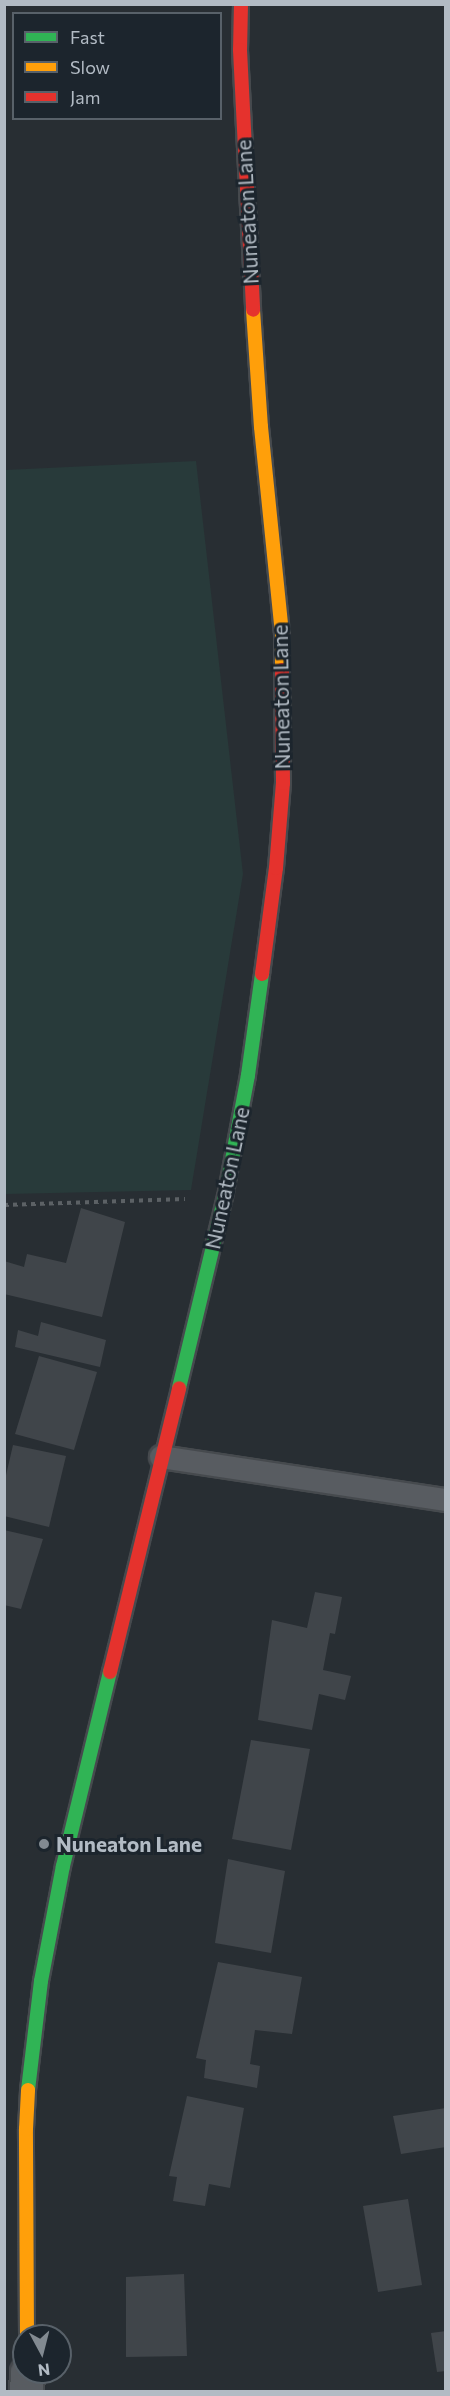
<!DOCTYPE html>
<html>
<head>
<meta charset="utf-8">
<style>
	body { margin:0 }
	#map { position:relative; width:450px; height:2396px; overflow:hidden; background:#282e33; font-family:Commissioner,sans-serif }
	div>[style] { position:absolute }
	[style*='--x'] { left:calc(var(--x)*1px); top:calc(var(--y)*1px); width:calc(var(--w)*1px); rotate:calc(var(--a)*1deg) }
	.green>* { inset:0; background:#283a3a }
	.building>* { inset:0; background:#40454a }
	.path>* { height:4px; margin-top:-2px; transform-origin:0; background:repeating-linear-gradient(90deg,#5c6165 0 4.5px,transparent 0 9px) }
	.roads { filter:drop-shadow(2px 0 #464a4e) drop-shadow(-2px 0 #464a4e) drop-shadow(0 2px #464a4e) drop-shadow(0 -2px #464a4e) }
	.lane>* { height:22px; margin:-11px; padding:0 11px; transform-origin:11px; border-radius:11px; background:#585c61 }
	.street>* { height:33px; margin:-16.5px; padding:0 16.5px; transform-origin:16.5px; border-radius:16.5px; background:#585c61 }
	.fast>* { height:14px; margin:-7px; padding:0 7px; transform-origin:7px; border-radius:7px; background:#30b455 }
	.slow>* { height:14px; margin:-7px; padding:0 7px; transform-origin:7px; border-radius:7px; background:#ff9f0a }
	.jam>* { height:14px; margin:-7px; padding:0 7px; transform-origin:7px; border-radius:7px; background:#e5322d }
	.dots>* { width:16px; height:16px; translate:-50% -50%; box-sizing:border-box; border:3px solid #1c252d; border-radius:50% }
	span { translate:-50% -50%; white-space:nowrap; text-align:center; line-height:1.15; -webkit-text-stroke:6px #1c252d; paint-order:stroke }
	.street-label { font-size:21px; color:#b2bbc4 }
	.poi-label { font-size:21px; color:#b2bbc4; font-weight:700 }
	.left { translate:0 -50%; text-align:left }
	.frame { position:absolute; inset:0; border:6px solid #b2bbc4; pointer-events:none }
	.legend { position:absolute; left:12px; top:12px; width:210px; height:108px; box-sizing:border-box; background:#1c252d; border:2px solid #586169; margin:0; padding:8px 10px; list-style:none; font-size:18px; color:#b2bbc4 }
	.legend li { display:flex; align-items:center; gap:12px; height:30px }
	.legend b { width:30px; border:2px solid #586169 }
	.north { position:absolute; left:12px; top:2324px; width:60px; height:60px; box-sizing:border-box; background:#1c252d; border:2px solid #586169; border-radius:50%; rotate:173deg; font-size:16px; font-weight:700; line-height:24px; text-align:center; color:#b2bbc4 }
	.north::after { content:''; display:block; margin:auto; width:21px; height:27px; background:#828a91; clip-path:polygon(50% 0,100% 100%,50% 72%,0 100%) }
</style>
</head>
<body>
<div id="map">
	<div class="green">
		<div style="clip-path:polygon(196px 461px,243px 874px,191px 1190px,5px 1194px,5px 470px)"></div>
	</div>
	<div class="building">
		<div style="clip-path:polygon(81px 1208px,125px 1222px,102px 1317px,4px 1294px,4px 1261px,24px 1267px,27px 1254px,66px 1263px)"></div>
		<div style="clip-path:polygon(41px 1322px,106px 1340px,100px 1367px,15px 1347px,18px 1330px,38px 1336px)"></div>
		<div style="clip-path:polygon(39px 1356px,97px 1372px,74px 1450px,15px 1434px)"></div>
		<div style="clip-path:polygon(13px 1445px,66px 1456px,49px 1527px,4px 1516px,4px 1484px)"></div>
		<div style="clip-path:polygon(4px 1530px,43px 1539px,21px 1609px,4px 1605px)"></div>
		<div style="clip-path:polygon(315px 1592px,342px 1597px,335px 1634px,330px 1633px,323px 1670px,351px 1676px,345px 1700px,319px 1694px,312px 1730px,258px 1720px,272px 1620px,307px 1628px)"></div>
		<div style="clip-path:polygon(251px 1740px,310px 1749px,291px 1850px,232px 1839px)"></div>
		<div style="clip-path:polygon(228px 1859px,285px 1871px,271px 1953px,215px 1943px)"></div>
		<div style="clip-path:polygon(218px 1962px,302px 1977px,292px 2034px,255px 2030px,250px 2064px,260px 2066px,257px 2088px,204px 2078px,206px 2060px,196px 2058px)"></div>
		<div style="clip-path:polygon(187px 2096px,244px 2108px,230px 2188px,209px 2184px,205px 2206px,173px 2201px,177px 2177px,169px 2176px)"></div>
		<div style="clip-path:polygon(446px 2108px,446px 2147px,401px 2154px,393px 2116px)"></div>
		<div style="clip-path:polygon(408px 2199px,422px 2285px,378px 2292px,363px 2206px)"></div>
		<div style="clip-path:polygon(184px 2274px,187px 2356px,126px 2357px,126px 2277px)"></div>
		<div style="clip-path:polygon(446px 2331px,446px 2371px,437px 2372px,431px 2333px)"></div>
	</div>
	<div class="path">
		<div style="--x:4;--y:1205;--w:181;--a:-1.9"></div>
	</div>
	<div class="roads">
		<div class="lane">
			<div style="--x:161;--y:1457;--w:288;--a:8.6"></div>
		</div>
		<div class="street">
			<div style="--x:26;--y:2392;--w:20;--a:-87"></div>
		</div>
		<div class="fast">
			<div style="--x:179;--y:1388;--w:196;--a:-76.5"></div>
			<div style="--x:225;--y:1197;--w:124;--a:-79.3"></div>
			<div style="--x:248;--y:1075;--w:102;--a:-82.1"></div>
			<div style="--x:28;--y:2090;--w:110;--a:-83.2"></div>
			<div style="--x:41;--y:1981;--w:117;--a:-79.2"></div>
			<div style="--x:63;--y:1866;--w:200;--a:-76.4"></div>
		</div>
		<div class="slow">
			<div style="--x:253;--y:310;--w:117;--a:86.1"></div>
			<div style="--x:261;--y:427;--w:206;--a:84.2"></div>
			<div style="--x:282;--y:632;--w:38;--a:90"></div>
			<div style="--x:27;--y:2336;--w:207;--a:-90.3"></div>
			<div style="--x:26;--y:2129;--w:39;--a:-87"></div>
		</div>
		<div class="jam">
			<div style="--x:241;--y:4;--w:46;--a:91.2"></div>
			<div style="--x:240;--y:50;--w:260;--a:87.1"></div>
			<div style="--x:262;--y:974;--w:107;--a:-82.5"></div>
			<div style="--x:276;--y:868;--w:85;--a:-85.3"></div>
			<div style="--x:283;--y:783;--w:113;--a:-90.5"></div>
			<div style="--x:110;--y:1672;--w:292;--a:-76.3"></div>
		</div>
	</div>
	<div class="dots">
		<div style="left:44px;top:1844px;background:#828a91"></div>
	</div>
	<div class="street-label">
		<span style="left:247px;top:212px;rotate:-93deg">Nuneaton Lane</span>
		<span style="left:281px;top:697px;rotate:-91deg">Nuneaton Lane</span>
		<span style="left:227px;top:1178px;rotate:-78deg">Nuneaton Lane</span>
	</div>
	<div class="poi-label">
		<span class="left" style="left:56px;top:1844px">Nuneaton Lane</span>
	</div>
	<div class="frame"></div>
	<ul class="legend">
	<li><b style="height:8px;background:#30b455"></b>Fast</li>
	<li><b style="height:8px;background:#ff9f0a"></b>Slow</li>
	<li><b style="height:8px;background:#e5322d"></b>Jam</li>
	</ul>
	<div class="north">N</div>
</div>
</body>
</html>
